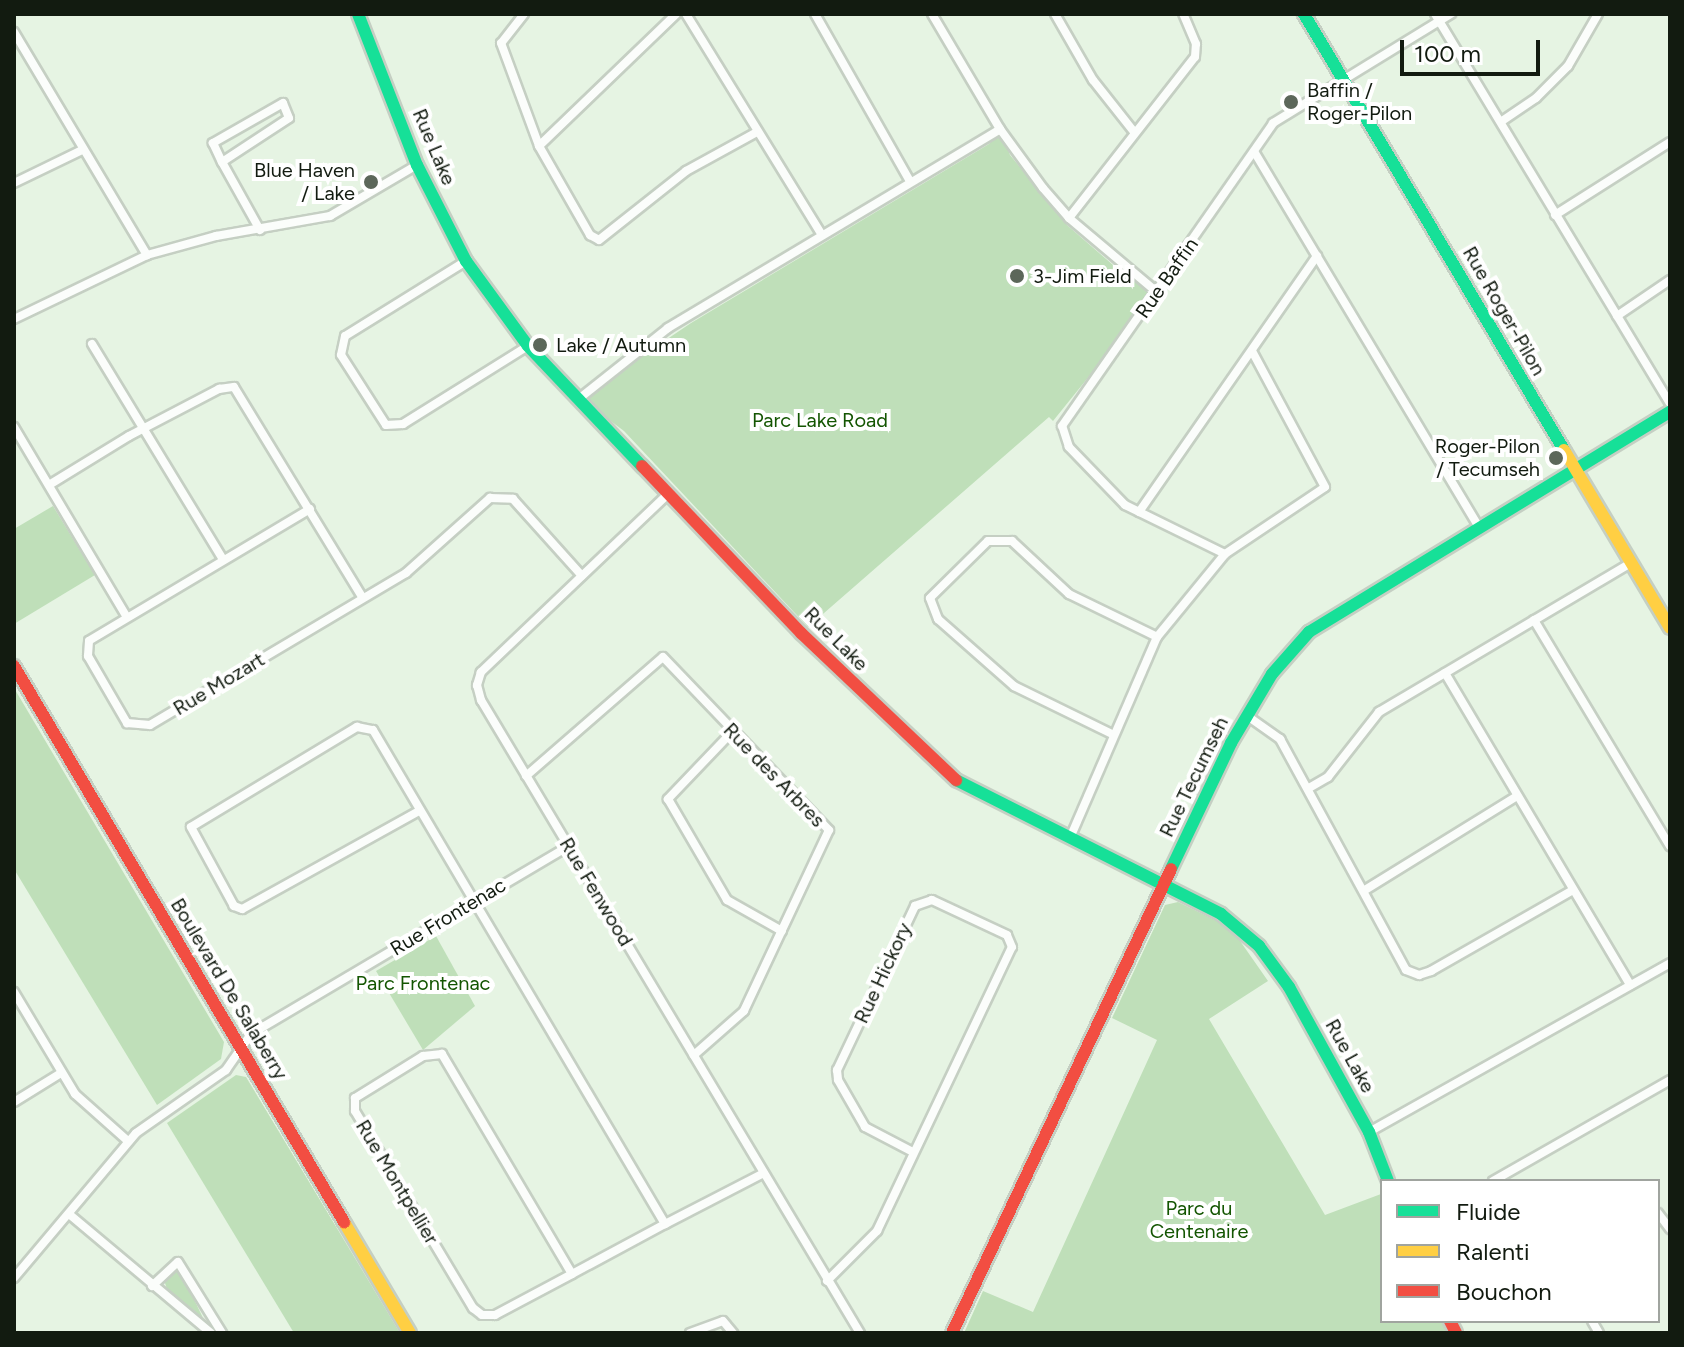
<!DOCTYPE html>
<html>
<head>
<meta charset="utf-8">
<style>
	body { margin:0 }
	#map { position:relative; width:1684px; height:1347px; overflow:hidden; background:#e6f4e3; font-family:Figtree,sans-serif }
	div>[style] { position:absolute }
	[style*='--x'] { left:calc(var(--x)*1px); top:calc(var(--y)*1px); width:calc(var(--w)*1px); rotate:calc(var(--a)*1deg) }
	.green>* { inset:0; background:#bfdfb9 }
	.roads { filter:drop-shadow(2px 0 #c5cfc3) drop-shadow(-2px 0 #c5cfc3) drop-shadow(0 2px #c5cfc3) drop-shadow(0 -2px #c5cfc3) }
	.street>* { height:8px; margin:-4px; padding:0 4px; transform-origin:4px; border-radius:4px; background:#fbfdfb }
	.fast>* { height:12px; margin:-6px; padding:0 6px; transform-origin:6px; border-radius:6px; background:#16e098 }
	.slow>* { height:12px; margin:-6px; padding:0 6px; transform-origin:6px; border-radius:6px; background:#ffcf43 }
	.jam>* { height:12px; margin:-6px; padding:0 6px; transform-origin:6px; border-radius:6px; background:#f24e42 }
	.dots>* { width:22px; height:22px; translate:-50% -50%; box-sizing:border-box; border:4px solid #fff; border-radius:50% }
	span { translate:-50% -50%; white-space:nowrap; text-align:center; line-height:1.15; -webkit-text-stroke:8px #fff; paint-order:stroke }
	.poi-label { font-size:20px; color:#121b10 }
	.left { translate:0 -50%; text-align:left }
	.right { translate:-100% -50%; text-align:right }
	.street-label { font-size:20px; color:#121b10 }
	.park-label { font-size:20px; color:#135501 }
	.frame { position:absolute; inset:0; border:16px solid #121b10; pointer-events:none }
	.legend { position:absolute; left:1380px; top:1179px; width:280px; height:144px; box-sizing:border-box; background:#fff; border:2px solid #a0a49f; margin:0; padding:10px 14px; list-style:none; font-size:24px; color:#121b10 }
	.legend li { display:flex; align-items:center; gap:16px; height:40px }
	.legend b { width:40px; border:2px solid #a0a49f }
	.scale { position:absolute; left:1400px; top:40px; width:140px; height:36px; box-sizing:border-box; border:4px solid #121b10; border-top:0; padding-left:10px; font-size:24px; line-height:28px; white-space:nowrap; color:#121b10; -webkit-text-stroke:6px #fff; paint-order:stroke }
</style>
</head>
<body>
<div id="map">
	<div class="green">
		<div style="clip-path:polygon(1000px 129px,1010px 155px,1068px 226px,1128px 278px,1157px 292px,1053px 421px,1049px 417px,808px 627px,624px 431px,580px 398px,691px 323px,989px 144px)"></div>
		<div style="clip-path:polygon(53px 506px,95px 575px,14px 624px,14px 529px)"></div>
		<div style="clip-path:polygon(14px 688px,224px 1042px,221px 1059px,157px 1105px,14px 869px)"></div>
		<div style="clip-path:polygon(1178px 902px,1217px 921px,1238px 938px,1268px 981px,1209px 1019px,1325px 1215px,1381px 1194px,1382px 1321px,1441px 1321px,1447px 1333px,964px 1333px,983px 1291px,1033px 1312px,1157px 1040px,1112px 1018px,1165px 905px)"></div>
		<div style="clip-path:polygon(436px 936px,475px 1006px,423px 1050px,376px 971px)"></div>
		<div style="clip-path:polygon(236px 1075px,246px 1077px,400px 1333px,294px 1333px,167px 1123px)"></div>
		<div style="clip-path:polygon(173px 1269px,181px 1272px,203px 1318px,167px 1289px,164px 1280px)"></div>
	</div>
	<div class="roads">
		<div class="street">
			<div style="--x:524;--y:14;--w:37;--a:128"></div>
			<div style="--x:501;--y:43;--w:110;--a:69.7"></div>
			<div style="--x:539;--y:146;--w:103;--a:60.2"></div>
			<div style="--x:590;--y:235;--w:10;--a:29"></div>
			<div style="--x:599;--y:240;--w:111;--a:-38.4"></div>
			<div style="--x:686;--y:171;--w:81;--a:-28.8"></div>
			<div style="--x:686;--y:14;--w:259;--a:58.4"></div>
			<div style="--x:815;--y:14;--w:192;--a:60.4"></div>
			<div style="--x:932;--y:14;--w:134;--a:59.4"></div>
			<div style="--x:1000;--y:129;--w:73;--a:53.9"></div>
			<div style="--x:1043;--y:188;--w:40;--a:49"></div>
			<div style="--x:1069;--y:218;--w:115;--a:40.1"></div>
			<div style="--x:1055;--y:14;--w:76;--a:60.1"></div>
			<div style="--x:1093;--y:80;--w:66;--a:51.7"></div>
			<div style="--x:1435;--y:14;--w:454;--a:58.9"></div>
			<div style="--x:14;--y:32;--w:260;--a:59.2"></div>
			<div style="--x:1502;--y:121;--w:41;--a:-34.1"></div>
			<div style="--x:1536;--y:98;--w:45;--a:-45"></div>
			<div style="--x:1568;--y:66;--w:60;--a:-60"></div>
			<div style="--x:539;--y:146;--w:190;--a:-43.9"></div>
			<div style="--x:1255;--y:153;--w:438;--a:59.1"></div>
			<div style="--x:222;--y:162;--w:80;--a:-33.3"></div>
			<div style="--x:289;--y:118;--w:16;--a:-112"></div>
			<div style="--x:283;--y:103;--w:81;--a:150.3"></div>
			<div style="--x:213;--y:143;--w:21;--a:65"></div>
			<div style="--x:222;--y:162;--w:78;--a:60.8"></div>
			<div style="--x:14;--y:183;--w:76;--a:-25.9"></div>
			<div style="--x:1555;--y:215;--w:136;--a:-32.4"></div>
			<div style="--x:1069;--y:218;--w:204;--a:-52"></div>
			<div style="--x:1195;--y:57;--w:13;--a:-86"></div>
			<div style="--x:1196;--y:44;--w:33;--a:-113"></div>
			<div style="--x:466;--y:261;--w:142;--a:148.2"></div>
			<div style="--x:345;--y:336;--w:19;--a:102"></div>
			<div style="--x:341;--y:355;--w:83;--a:57.3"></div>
			<div style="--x:386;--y:425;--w:17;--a:-3"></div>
			<div style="--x:403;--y:424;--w:147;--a:-32"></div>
			<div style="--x:1617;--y:316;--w:64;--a:-34.2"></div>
			<div style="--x:14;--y:319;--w:148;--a:-25.7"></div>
			<div style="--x:147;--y:255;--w:72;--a:-15.4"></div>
			<div style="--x:216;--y:236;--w:116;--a:-10"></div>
			<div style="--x:330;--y:216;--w:101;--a:-30.4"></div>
			<div style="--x:92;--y:344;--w:250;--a:58.7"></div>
			<div style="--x:580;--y:398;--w:112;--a:-38.5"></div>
			<div style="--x:668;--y:328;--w:387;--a:-30.9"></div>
			<div style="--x:14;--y:427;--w:220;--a:59.3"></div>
			<div style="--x:49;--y:485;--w:94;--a:-31.5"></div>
			<div style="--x:129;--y:436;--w:102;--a:-27.6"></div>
			<div style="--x:219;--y:389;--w:15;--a:-8"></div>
			<div style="--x:234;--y:387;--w:247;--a:58.6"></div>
			<div style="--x:669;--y:493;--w:260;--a:136.4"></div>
			<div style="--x:481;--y:672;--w:14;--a:107"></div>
			<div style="--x:477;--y:685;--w:16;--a:75"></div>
			<div style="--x:481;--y:700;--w:738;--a:59.09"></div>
			<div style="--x:310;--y:509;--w:257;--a:149.2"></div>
			<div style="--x:89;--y:641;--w:15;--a:94"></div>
			<div style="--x:88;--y:656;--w:78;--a:59.8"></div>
			<div style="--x:127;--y:723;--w:23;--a:5"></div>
			<div style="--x:150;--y:725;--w:298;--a:-30.7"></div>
			<div style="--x:406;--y:573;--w:113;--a:-41.8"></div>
			<div style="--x:490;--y:498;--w:23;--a:2"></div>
			<div style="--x:513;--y:499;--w:103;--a:48.1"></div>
			<div style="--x:1139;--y:512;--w:312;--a:-55.2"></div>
			<div style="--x:1225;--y:554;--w:111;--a:-153.9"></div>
			<div style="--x:1125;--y:505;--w:81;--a:-134"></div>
			<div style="--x:1069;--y:447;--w:22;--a:-108"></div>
			<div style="--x:1062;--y:426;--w:369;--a:-55.1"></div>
			<div style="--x:1273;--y:123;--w:209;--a:-31.5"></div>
			<div style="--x:1534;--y:620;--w:264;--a:59"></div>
			<div style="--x:1445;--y:673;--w:363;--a:59.3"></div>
			<div style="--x:1246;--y:715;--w:42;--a:35.2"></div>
			<div style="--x:1280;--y:739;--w:263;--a:61.4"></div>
			<div style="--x:1406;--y:970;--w:14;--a:21"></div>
			<div style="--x:1419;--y:975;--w:13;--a:-18"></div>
			<div style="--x:1431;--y:971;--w:163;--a:-29.7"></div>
			<div style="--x:732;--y:732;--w:93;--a:133.7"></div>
			<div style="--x:668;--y:799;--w:117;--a:59.7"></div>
			<div style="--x:727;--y:900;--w:63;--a:29.4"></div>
			<div style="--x:1112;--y:734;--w:109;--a:-153.9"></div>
			<div style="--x:1014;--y:686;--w:101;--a:-138.6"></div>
			<div style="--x:938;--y:619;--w:22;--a:-111"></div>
			<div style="--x:930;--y:598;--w:81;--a:-44.5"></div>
			<div style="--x:988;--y:541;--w:24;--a:0"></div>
			<div style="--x:1012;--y:541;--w:78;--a:42.9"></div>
			<div style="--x:1069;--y:594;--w:98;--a:26"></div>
			<div style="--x:526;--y:776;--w:181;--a:-41"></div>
			<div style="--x:663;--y:657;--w:240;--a:46.2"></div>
			<div style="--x:829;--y:830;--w:200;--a:115.2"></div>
			<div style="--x:744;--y:1011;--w:67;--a:138.7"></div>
			<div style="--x:1309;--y:788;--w:22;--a:-30"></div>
			<div style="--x:1328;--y:777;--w:83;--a:-51.9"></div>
			<div style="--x:1379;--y:712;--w:293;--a:-30.6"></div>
			<div style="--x:419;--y:811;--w:202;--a:151"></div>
			<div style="--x:242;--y:909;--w:9;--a:-159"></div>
			<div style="--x:234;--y:906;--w:90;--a:-118.6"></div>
			<div style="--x:191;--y:827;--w:194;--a:-31.1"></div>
			<div style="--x:357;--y:727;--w:16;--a:11"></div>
			<div style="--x:373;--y:730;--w:574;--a:59.41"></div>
			<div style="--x:1070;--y:838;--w:219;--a:-66.6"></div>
			<div style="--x:1157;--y:637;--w:107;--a:-50.7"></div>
			<div style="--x:1225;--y:554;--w:120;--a:-33.8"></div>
			<div style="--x:1325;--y:487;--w:154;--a:-118.2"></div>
			<div style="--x:1365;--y:890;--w:179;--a:-31.7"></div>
			<div style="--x:14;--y:992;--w:119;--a:59.1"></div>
			<div style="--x:75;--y:1094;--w:71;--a:41.6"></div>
			<div style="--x:14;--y:1102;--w:55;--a:-31.7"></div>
			<div style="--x:1369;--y:1132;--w:345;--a:-29.3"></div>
			<div style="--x:1493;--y:1181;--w:204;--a:-29.7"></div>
			<div style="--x:1658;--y:1213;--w:20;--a:53"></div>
			<div style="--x:69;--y:1214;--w:185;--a:40"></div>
			<div style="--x:572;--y:1274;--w:256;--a:-120.6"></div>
			<div style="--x:442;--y:1054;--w:19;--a:174"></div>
			<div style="--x:423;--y:1056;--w:80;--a:148.3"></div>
			<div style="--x:355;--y:1098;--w:13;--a:90"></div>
			<div style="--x:355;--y:1111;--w:230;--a:59.1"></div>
			<div style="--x:473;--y:1308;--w:11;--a:38"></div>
			<div style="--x:482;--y:1315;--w:13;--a:0"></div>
			<div style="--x:495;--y:1315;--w:87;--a:-28"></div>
			<div style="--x:572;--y:1274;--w:106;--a:-28.3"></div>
			<div style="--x:665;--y:1224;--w:111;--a:-27.3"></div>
			<div style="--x:14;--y:1278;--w:189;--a:-49.9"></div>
			<div style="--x:136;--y:1133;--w:110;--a:-35"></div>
			<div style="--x:226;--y:1070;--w:44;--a:-55.2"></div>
			<div style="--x:251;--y:1034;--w:369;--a:-30.6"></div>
			<div style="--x:827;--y:1281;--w:71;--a:-45"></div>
			<div style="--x:877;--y:1231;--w:314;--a:-64.6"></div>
			<div style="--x:1012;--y:947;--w:13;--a:-113"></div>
			<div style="--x:1007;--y:935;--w:83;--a:-155"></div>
			<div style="--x:932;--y:900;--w:18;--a:161"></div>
			<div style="--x:915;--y:906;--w:182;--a:115.4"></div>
			<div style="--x:837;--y:1070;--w:10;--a:84"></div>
			<div style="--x:838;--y:1080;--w:54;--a:60.1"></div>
			<div style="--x:865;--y:1127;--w:54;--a:27.5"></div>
			<div style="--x:152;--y:1286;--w:35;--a:-43"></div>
			<div style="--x:178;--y:1262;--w:84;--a:58.2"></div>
			<div style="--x:1592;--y:1321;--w:14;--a:60"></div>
			<div style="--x:690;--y:1333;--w:35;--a:-20"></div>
			<div style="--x:723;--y:1321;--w:16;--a:50"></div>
		</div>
		<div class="fast">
			<div style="--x:358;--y:14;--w:162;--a:68.7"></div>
			<div style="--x:417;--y:165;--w:108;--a:63"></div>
			<div style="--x:466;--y:261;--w:105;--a:53.9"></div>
			<div style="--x:528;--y:346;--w:166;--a:46.5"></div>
			<div style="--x:1304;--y:14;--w:508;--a:59.19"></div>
			<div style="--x:956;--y:780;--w:297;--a:26.8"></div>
			<div style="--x:1221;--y:914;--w:50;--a:40.1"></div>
			<div style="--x:1259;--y:946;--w:51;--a:53.8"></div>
			<div style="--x:1289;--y:987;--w:166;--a:61.1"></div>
			<div style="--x:1369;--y:1132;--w:53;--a:68.8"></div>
			<div style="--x:1171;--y:869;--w:140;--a:-64.5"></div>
			<div style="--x:1231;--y:743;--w:80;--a:-59.3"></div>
			<div style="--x:1272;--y:674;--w:56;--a:-48.6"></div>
			<div style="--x:1309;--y:632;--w:423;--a:-31.4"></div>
		</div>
		<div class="slow">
			<div style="--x:1564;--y:450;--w:207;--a:59.2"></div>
			<div style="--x:344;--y:1222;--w:129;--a:59.3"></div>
		</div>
		<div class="jam">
			<div style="--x:642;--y:466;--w:231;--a:46.4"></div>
			<div style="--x:801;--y:633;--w:214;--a:43.5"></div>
			<div style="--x:14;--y:666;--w:647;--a:59.31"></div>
			<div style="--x:1450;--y:1321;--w:13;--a:63"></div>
			<div style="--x:952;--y:1333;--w:513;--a:-64.73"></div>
		</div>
	</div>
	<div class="dots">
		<div style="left:1291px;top:102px;background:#5c675a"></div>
		<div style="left:371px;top:182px;background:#5c675a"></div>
		<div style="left:1017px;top:276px;background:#5c675a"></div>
		<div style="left:540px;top:345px;background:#5c675a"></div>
		<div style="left:1556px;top:458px;background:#5c675a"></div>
	</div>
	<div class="poi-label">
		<span class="left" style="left:1307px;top:102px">Baffin /<br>Roger-Pilon</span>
		<span class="right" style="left:355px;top:182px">Blue Haven<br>/ Lake</span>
		<span class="left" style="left:1033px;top:276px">3-Jim Field</span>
		<span class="left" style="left:556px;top:345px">Lake / Autumn</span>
		<span class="right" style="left:1540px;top:458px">Roger-Pilon<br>/ Tecumseh</span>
	</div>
	<div class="street-label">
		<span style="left:434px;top:147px;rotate:67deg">Rue Lake</span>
		<span style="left:1167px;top:278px;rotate:-55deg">Rue Baffin</span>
		<span style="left:1504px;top:311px;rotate:60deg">Rue Roger-Pilon</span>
		<span style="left:836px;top:639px;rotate:45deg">Rue Lake</span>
		<span style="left:219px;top:684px;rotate:-31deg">Rue Mozart</span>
		<span style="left:774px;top:775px;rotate:46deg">Rue des Arbres</span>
		<span style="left:1194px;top:777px;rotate:-64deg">Rue Tecumseh</span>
		<span style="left:596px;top:892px;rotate:59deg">Rue Fenwood</span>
		<span style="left:448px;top:917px;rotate:-31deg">Rue Frontenac</span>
		<span style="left:883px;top:973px;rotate:-65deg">Rue Hickory</span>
		<span style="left:229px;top:989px;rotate:59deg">Boulevard De Salaberry</span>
		<span style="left:1350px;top:1056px;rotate:61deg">Rue Lake</span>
		<span style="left:397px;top:1182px;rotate:59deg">Rue Montpellier</span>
	</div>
	<div class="park-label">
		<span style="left:820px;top:420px">Parc Lake Road</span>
		<span style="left:423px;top:983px">Parc Frontenac</span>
		<span style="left:1199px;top:1220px">Parc du<br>Centenaire</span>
	</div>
	<div class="frame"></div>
	<ul class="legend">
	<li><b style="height:10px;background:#16e098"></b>Fluide</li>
	<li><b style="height:10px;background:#ffcf43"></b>Ralenti</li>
	<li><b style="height:10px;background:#f24e42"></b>Bouchon</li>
	</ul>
	<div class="scale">100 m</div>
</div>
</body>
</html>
